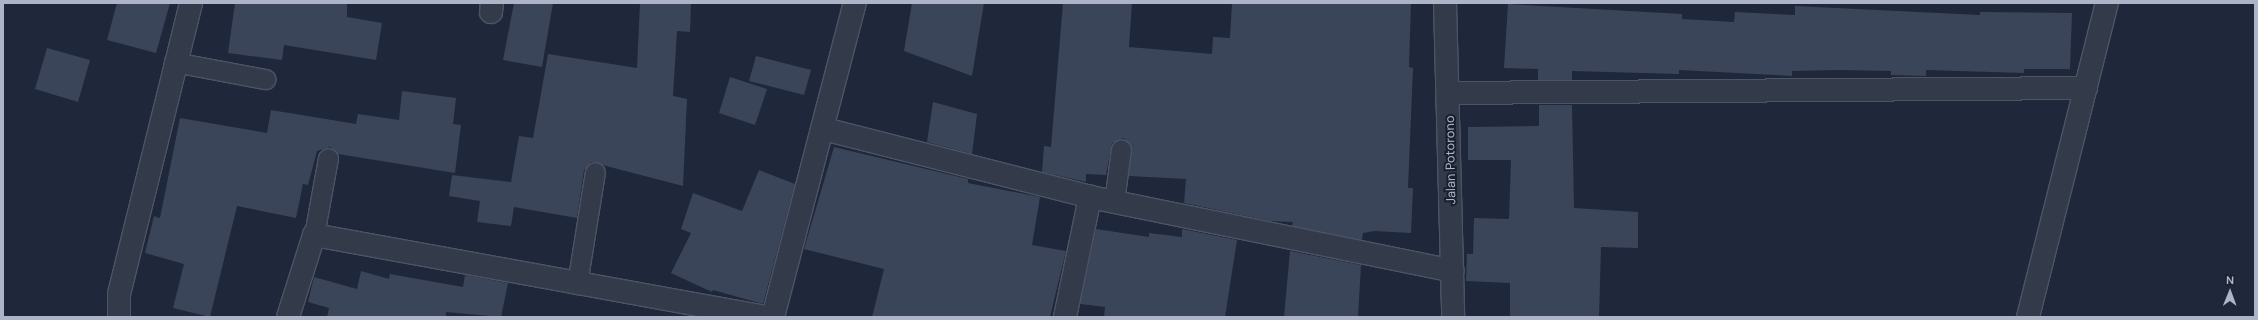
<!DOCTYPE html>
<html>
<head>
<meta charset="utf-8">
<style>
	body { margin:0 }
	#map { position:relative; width:2258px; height:320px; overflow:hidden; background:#1f273a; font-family:"DM Sans",sans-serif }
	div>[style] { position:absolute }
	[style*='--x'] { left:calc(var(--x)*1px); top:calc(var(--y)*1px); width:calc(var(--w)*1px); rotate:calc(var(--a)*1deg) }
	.building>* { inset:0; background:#3b455a }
	.roads { filter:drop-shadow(1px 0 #4d5465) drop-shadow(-1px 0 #4d5465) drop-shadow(0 1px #4d5465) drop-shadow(0 -1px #4d5465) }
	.service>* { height:19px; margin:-9.5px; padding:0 9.5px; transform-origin:9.5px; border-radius:9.5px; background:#333a4a }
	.minor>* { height:22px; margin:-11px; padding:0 11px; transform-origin:11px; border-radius:11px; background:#333a4a }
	span { translate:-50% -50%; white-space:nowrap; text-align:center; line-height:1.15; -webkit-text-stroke:4px #191f2e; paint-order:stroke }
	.street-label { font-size:13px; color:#adb4c7 }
	.frame { position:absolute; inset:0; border:4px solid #adb4c7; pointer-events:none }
	.north { position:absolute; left:2210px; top:272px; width:40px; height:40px; -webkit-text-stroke:3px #191f2e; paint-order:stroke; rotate:1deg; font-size:11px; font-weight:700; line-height:16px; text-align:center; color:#adb4c7 }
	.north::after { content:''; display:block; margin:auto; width:14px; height:18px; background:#adb4c7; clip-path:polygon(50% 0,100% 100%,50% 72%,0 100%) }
</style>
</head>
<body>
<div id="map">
	<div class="building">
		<div style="clip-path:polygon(117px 3px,170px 3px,156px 53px,107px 40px)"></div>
		<div style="clip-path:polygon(235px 3px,347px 3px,347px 17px,382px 23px,376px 60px,284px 45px,282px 60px,228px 53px)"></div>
		<div style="clip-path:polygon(514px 3px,553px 3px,542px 67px,503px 60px)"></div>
		<div style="clip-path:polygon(640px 3px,691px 3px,690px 32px,677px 31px,673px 96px,687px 99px,683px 186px,591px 162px,584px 170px,577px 218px,514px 207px,511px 226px,477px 222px,480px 201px,449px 196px,452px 175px,511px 182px,519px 136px,533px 138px,548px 54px,637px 68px)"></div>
		<div style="clip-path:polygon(912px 3px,984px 3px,972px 76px,904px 51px)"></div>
		<div style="clip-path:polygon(1063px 3px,1132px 3px,1129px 47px,1212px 54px,1213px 37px,1230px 38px,1232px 3px,1411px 3px,1409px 67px,1413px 68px,1408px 188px,1413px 188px,1411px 233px,1374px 231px,1363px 233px,1362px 240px,1292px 226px,1293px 222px,1270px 221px,1184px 203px,1186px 179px,1129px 176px,1131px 145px,1123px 138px,1112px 143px,1106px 175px,1086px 174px,1086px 182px,1042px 172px,1044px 146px,1051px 147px)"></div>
		<div style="clip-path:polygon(1508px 4px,1682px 14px,1682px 19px,1734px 22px,1735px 12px,1795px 15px,1795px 6px,1980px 15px,1980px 12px,2072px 13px,2070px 69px,2024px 69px,2024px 73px,1926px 70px,1926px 76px,1891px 75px,1891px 71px,1839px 70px,1792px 71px,1792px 76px,1679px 70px,1679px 74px,1572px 71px,1572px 80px,1538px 80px,1538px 69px,1504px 68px)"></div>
		<div style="clip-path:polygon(47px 48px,90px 60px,78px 102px,35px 89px)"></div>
		<div style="clip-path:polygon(756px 56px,811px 70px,804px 95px,749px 81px)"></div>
		<div style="clip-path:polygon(730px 77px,767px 89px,755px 125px,719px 113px)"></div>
		<div style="clip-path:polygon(402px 91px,456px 98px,453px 124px,461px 125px,455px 173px,338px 154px,330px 147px,317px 151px,308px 185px,303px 184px,296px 218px,237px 206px,210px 317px,173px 308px,184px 264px,145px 253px,154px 216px,160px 218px,180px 118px,267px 133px,271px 110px,356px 124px,358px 114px,399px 120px)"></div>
		<div style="clip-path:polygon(933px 102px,977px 114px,972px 154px,927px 142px)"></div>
		<div style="clip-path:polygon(1539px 105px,1572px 105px,1574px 208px,1638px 212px,1638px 248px,1601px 247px,1599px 317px,1510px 317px,1510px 283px,1466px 281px,1467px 254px,1473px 254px,1474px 218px,1509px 219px,1511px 160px,1468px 160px,1468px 127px,1539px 126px)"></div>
		<div style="clip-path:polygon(834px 147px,968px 179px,968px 183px,1040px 197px,1032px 245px,1066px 251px,1050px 317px,872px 317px,884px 269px,804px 249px)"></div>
		<div style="clip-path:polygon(759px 170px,795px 184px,763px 304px,713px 290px,712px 292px,671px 273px,691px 233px,681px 229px,693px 193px,742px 211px)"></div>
		<div style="clip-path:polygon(1096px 229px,1149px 237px,1149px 233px,1182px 237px,1182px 229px,1237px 240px,1225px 317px,1104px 317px,1105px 307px,1080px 304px)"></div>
		<div style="clip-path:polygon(1290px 251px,1361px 265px,1358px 317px,1284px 317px)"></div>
		<div style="clip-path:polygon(361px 271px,389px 279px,390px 274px,463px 287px,465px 275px,508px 283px,501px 317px,446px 312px,446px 317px,327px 317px,329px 308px,308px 302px,314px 277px,357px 289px)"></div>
	</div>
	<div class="roads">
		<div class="service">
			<div style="--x:174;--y:62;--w:93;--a:10.6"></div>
			<div style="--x:1114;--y:202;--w:53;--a:-82.5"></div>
			<div style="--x:314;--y:235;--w:78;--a:-79.7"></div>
			<div style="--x:577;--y:284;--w:113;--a:-80.9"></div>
		</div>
		<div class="minor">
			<div style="--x:1445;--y:3;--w:314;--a:88.5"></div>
			<div style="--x:491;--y:12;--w:9;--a:-84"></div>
			<div style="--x:1449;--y:93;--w:637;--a:-0.45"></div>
			<div style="--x:824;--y:129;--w:275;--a:14.3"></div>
			<div style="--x:1090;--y:197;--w:370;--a:11.5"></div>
			<div style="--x:119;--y:317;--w:23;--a:-90"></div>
			<div style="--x:119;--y:294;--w:300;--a:-76.1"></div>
			<div style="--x:288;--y:317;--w:86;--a:-72.4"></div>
			<div style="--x:314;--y:235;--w:458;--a:10.3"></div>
			<div style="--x:773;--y:317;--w:325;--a:-75.4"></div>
			<div style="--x:1065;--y:317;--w:123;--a:-78.2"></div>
			<div style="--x:2028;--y:317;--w:324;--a:-75.9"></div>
		</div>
	</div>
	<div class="street-label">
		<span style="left:1451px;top:160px;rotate:-91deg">Jalan Potorono</span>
	</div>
	<div class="frame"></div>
	<div class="north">N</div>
</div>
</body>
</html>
